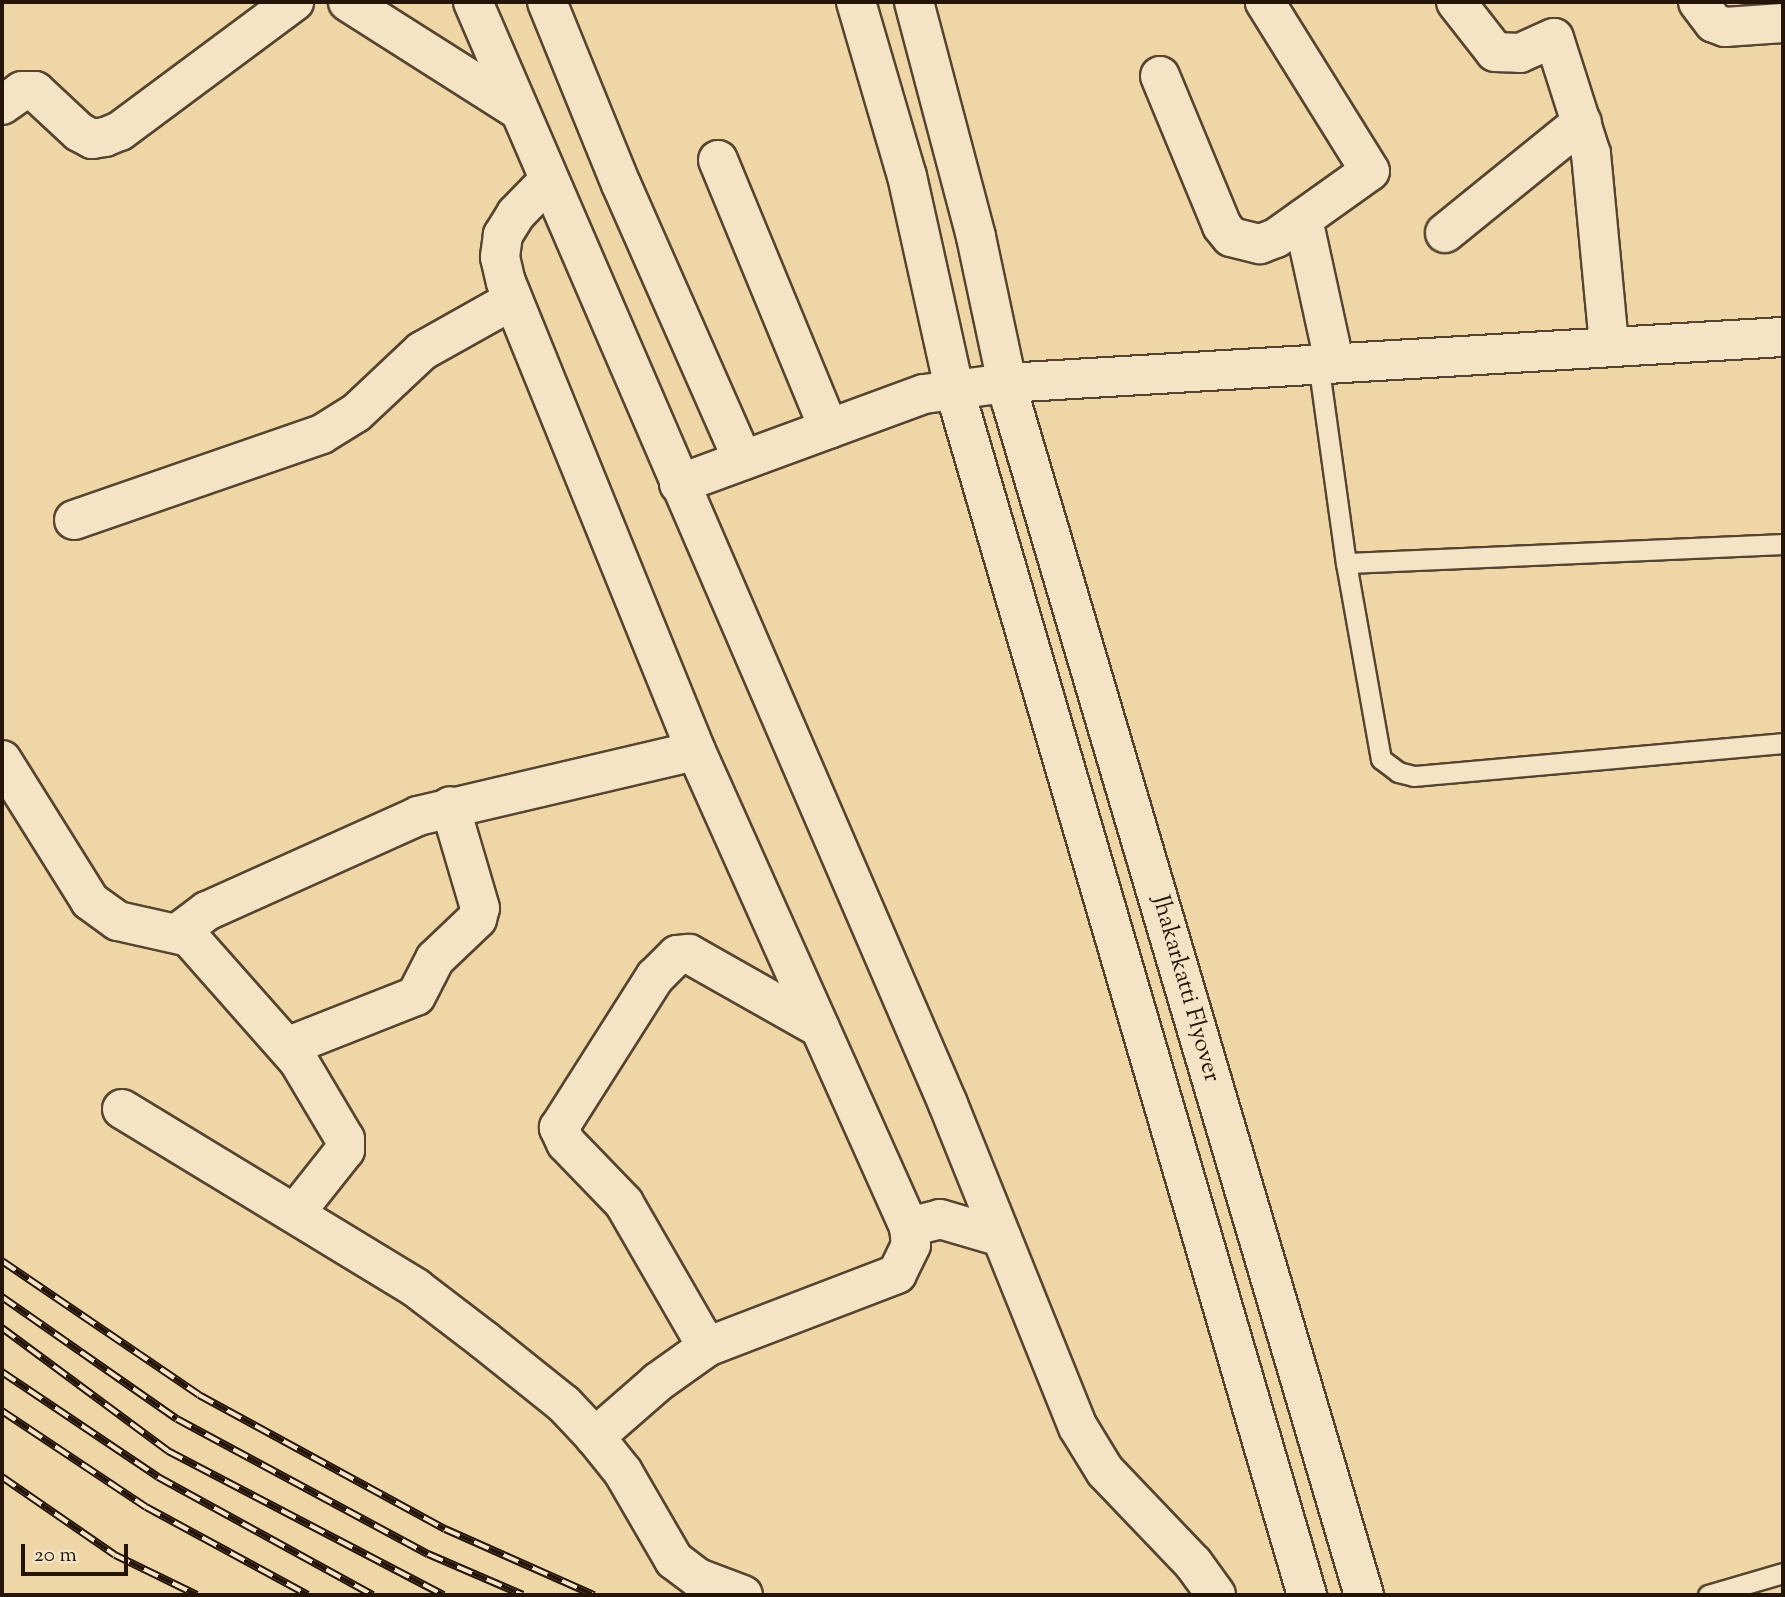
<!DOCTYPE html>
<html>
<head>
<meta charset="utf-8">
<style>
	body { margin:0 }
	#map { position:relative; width:1785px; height:1597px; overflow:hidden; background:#eed6a6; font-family:"Sorts Mill Goudy",serif }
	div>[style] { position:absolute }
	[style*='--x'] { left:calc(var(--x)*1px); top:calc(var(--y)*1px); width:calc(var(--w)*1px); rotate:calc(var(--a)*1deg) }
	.roads { filter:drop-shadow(2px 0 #574430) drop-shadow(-2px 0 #574430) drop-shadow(0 2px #574430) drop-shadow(0 -2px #574430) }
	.service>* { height:19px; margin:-9.5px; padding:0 9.5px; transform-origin:9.5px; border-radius:9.5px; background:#f4e4c5 }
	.minor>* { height:38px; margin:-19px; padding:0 19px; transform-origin:19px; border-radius:19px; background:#f4e4c5 }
	.tertiary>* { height:38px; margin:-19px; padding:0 19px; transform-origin:19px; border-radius:19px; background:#f4e4c5 }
	.secondary>* { height:38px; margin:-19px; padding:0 19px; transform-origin:19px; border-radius:19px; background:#f4e4c5 }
	.rail>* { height:8px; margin-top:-4px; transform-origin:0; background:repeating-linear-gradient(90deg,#f4e4c5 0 16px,#251408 0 32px); box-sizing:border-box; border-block:2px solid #251408 }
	span { translate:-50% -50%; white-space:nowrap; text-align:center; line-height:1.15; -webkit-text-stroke:5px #f4e4c5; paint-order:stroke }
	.street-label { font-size:24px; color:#251408 }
	.frame { position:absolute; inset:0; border:4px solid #251408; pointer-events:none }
	.scale { position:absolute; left:21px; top:1544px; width:107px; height:32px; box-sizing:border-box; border:4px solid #251408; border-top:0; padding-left:9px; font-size:21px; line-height:24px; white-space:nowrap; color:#251408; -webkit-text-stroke:5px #f4e4c5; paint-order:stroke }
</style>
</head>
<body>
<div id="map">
	<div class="roads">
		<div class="service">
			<div style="--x:1318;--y:362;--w:203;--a:82.1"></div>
			<div style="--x:1346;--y:563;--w:437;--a:-2.5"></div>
			<div style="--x:1346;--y:563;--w:199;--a:79.9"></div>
			<div style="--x:1381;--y:759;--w:21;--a:37"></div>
			<div style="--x:1398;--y:772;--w:16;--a:14"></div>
			<div style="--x:1414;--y:776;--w:370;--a:-5.1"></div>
			<div style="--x:1708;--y:1595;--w:78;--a:-16.3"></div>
		</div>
		<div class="minor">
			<div style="--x:348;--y:2;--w:201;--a:32.4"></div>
			<div style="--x:473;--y:2;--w:1200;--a:66.68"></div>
			<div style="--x:948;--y:1104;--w:348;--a:68.1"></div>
			<div style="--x:1078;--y:1427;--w:52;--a:58.5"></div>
			<div style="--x:1105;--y:1471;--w:127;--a:46.3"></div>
			<div style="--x:1193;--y:1563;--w:39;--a:54"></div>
			<div style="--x:547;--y:2;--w:196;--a:67.9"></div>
			<div style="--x:621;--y:184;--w:302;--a:66.2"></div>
			<div style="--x:1456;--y:2;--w:63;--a:52"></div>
			<div style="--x:1495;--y:52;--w:25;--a:2"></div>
			<div style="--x:1520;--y:53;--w:37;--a:-24"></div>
			<div style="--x:1554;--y:38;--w:122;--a:72.3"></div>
			<div style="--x:1591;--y:154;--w:193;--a:84.6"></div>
			<div style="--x:1698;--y:2;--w:26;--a:53"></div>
			<div style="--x:1714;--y:23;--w:12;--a:20"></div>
			<div style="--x:1725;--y:27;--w:58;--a:-3.9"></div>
			<div style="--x:1160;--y:76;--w:162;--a:67.5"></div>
			<div style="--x:1222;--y:226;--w:14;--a:51"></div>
			<div style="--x:1231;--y:237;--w:30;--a:14"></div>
			<div style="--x:1260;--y:244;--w:17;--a:-21"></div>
			<div style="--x:1276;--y:238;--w:115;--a:-35.5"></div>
			<div style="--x:1370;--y:171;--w:199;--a:-121.9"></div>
			<div style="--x:2;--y:105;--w:24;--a:-35"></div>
			<div style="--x:22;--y:91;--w:13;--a:0"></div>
			<div style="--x:35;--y:91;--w:60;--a:43"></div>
			<div style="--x:79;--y:132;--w:15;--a:28"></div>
			<div style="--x:92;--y:139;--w:13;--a:-9"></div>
			<div style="--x:105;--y:137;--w:16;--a:-22"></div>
			<div style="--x:120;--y:131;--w:217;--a:-36.6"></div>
			<div style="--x:718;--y:160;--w:291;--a:67.6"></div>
			<div style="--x:547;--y:182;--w:45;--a:134.1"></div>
			<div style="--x:516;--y:214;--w:25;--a:122"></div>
			<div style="--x:503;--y:235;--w:22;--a:98"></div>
			<div style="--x:500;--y:257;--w:26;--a:77"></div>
			<div style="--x:506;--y:282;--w:506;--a:67.95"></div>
			<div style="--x:696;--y:751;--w:521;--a:65.89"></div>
			<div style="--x:909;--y:1227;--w:18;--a:84"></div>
			<div style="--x:911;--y:1245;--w:32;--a:116"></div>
			<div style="--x:897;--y:1274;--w:204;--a:159"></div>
			<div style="--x:707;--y:1347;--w:60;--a:144.5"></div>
			<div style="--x:658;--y:1382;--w:84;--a:138.9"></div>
			<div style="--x:1303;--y:219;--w:145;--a:77.7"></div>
			<div style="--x:1445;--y:233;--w:176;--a:-39"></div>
			<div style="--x:679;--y:484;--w:261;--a:-20.2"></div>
			<div style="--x:924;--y:394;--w:83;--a:-7.6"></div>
			<div style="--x:74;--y:520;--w:262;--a:-19.1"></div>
			<div style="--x:322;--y:434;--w:40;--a:-32"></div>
			<div style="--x:356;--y:413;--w:91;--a:-43.2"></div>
			<div style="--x:422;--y:351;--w:104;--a:-29.3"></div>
			<div style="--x:2;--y:760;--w:166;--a:58"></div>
			<div style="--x:90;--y:901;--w:34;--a:36"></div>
			<div style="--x:118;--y:921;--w:73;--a:12.7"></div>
			<div style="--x:189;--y:937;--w:164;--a:48.5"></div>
			<div style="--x:298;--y:1060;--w:92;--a:59.3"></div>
			<div style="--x:345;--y:1139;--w:11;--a:90"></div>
			<div style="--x:345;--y:1150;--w:80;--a:128.4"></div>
			<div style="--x:179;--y:932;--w:35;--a:-37"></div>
			<div style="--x:207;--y:911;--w:231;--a:-24.2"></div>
			<div style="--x:418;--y:816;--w:285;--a:-13.2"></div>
			<div style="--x:289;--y:1046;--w:136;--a:-21.5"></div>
			<div style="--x:416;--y:996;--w:42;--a:-62.8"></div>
			<div style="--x:435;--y:959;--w:58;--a:-43.6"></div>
			<div style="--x:477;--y:919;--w:11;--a:-75"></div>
			<div style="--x:480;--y:908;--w:106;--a:-106.4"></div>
			<div style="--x:122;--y:1109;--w:344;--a:31.3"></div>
			<div style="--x:416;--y:1288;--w:86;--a:37.4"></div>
			<div style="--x:484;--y:1340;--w:102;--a:38.7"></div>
			<div style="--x:564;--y:1404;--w:45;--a:46.8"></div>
			<div style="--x:595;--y:1437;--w:45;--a:51.3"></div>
			<div style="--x:623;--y:1472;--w:102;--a:59.9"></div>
			<div style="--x:674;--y:1560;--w:30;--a:37"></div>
			<div style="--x:698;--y:1578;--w:48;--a:20.7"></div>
			<div style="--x:909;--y:1227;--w:32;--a:-14"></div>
			<div style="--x:940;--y:1219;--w:64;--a:16.4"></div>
			<div style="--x:707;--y:1347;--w:166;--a:-120"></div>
			<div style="--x:624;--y:1203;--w:83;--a:-134"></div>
			<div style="--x:566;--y:1143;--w:17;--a:-115"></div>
			<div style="--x:559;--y:1128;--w:179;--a:-57.6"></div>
			<div style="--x:655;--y:977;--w:31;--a:-45"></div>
			<div style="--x:677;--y:955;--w:12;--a:-5"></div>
			<div style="--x:689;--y:954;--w:150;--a:29.5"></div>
		</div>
		<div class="tertiary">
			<div style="--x:1006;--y:383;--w:778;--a:-3.39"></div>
		</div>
		<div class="secondary">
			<div style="--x:856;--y:2;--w:181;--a:73.7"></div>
			<div style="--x:907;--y:176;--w:217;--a:77.5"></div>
			<div style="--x:954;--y:388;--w:1258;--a:73.7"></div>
			<div style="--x:914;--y:2;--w:243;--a:75.2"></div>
			<div style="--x:976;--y:237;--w:168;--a:78"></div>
			<div style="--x:1011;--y:401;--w:1245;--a:73.53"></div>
		</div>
	</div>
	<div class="rail">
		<div style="--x:2;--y:1261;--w:238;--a:34.2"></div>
		<div style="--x:199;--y:1395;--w:280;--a:28.6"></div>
		<div style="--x:445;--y:1529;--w:163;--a:23.9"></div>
		<div style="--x:2;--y:1297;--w:213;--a:34.9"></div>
		<div style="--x:177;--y:1419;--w:285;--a:28.3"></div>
		<div style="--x:428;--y:1554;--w:103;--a:23.3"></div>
		<div style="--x:2;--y:1328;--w:207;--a:36.5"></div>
		<div style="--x:168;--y:1451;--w:311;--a:27.6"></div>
		<div style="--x:2;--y:1372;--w:188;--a:33.9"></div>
		<div style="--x:158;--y:1477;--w:245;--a:28.8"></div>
		<div style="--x:2;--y:1411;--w:173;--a:33.7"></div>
		<div style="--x:146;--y:1507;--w:184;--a:28.5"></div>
		<div style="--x:2;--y:1477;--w:137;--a:34.6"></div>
		<div style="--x:115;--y:1555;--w:91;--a:26"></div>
	</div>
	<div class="street-label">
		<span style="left:1185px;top:989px;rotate:74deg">Jhakarkatti Flyover</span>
	</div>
	<div class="frame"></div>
	<div class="scale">20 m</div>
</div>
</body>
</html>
